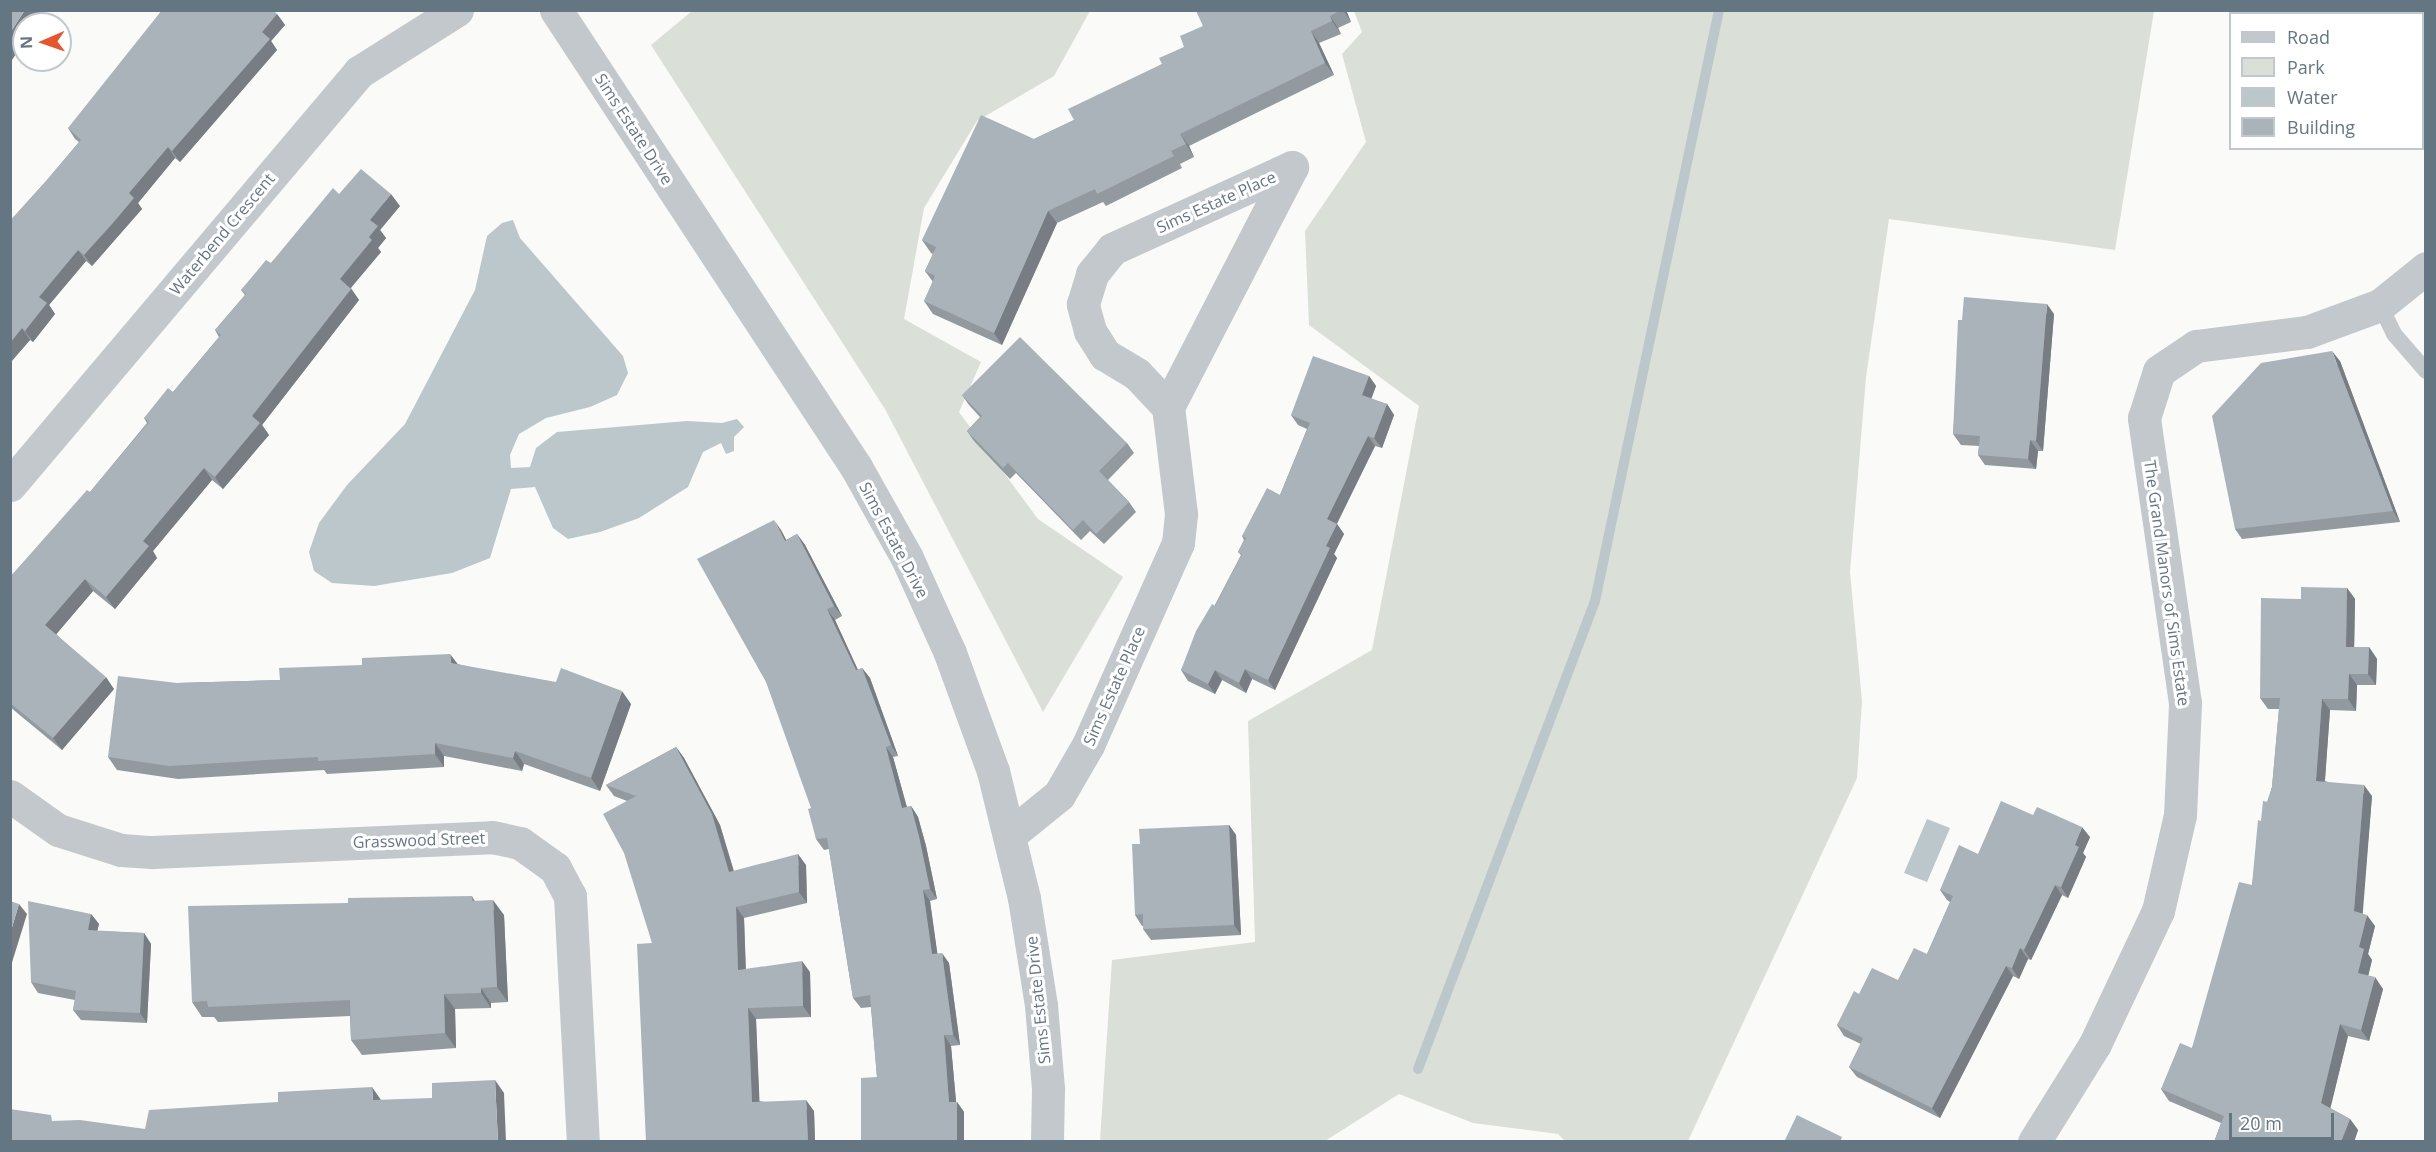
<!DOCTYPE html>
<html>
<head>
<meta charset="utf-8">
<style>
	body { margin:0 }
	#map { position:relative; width:2436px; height:1152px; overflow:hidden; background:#fafaf8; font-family:"Open Sans",sans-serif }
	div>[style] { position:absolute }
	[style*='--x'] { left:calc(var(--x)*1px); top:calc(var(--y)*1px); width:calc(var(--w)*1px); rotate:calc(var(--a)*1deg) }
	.green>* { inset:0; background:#dadfd7 }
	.water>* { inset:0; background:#bbc7cb }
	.stream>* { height:10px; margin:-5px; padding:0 5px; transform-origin:5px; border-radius:5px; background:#bbc7cb }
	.lane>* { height:16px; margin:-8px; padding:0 8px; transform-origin:8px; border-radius:8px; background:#c3c8cc }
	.street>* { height:33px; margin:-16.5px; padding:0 16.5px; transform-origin:16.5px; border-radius:16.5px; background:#c3c8cc }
	.wall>* { inset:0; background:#929a9f }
	.shaded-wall>* { inset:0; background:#777d82 }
	.building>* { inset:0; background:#aab3b9 }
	span { translate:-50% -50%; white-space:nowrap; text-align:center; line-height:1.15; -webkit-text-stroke:6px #fff; paint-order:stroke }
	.street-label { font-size:16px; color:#657683 }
	.frame { position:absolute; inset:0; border:12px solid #657683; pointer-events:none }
	.legend { position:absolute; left:2229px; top:12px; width:195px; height:138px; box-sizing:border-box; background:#fff; border:2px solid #c1c8cd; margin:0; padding:8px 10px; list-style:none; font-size:18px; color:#657683 }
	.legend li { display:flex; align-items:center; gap:12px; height:30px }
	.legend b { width:30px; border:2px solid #c1c8cd }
	.north { position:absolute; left:12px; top:12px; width:60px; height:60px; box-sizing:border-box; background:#fff; border:2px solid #c1c8cd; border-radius:50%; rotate:268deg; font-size:16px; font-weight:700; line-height:24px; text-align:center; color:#657683 }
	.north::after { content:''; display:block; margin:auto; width:21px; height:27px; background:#e4572e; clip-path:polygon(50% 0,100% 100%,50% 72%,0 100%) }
	.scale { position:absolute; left:2229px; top:1113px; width:105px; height:27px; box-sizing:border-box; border:3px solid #657683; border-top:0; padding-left:8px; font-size:18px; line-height:21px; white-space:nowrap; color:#657683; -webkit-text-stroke:4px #fff; paint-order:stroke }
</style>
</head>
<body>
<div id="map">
	<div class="green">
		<div style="clip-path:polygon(692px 11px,1090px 11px,1054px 76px,977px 121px,924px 208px,904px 319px,981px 362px,959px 412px,1038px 519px,1123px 577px,1043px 712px,885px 409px,651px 45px)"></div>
		<div style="clip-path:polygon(1354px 11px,2154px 11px,2115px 250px,1889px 219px,1866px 377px,1850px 572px,1862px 701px,1857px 778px,1688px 1141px,1565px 1141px,1558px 1134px,1473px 1123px,1399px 1094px,1325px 1141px,1100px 1141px,1112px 960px,1255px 942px,1248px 721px,1372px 650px,1419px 406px,1309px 325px,1305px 231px,1366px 142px,1342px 54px,1362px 32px)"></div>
	</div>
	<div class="water">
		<div style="clip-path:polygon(513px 220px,520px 238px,623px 356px,628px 373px,617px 395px,590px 407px,546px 418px,519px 434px,510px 455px,511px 468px,530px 467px,536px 448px,557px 432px,687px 421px,722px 423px,737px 419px,744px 427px,734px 437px,734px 451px,726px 454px,721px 443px,703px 452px,688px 487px,639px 518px,600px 532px,568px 539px,553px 528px,535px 487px,511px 489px,490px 558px,452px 573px,374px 586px,332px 583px,314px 571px,309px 552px,319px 523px,347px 485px,405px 424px,475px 290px,487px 236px,502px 223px)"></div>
		<div style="clip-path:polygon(1927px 819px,1950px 828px,1927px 882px,1904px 873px)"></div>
	</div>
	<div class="stream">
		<div style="--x:1418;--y:1069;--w:500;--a:-69.28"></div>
		<div style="--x:1595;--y:601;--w:604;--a:-78.15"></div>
	</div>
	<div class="lane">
		<div style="--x:2380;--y:305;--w:32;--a:64"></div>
		<div style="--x:2394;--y:334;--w:49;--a:49.1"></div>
	</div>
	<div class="street">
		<div style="--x:556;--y:10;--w:547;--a:56.72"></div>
		<div style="--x:856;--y:467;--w:104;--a:60.7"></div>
		<div style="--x:907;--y:558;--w:104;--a:65.6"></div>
		<div style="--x:950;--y:653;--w:126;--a:70"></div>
		<div style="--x:993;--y:771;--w:131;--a:76.3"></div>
		<div style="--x:1024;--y:898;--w:108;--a:81"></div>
		<div style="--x:1041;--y:1005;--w:84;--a:85.2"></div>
		<div style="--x:1048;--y:1089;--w:53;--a:91.1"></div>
		<div style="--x:1168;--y:407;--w:45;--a:-133.2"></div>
		<div style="--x:1137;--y:374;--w:37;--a:-149"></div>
		<div style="--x:1105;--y:355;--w:28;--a:-122"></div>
		<div style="--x:1090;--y:331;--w:28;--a:-105"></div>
		<div style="--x:1083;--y:304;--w:31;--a:-73"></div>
		<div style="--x:1092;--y:274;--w:32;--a:-51"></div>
		<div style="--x:1112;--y:249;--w:198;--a:-24.5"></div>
		<div style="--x:10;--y:485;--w:541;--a:-49.8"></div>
		<div style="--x:359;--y:72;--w:116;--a:-32.3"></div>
		<div style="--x:10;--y:796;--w:59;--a:35.3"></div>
		<div style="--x:58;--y:830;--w:66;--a:17.6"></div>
		<div style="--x:121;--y:850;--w:31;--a:4"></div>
		<div style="--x:152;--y:852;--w:340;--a:-2.5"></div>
		<div style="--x:492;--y:837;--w:29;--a:12"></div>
		<div style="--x:520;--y:843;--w:43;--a:35.5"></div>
		<div style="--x:555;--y:868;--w:32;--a:62"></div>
		<div style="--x:570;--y:896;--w:246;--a:87"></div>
		<div style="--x:1011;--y:834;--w:62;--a:-39.1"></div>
		<div style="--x:1059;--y:795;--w:58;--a:-59.9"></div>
		<div style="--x:1088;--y:745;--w:221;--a:-66"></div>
		<div style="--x:1178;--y:543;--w:29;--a:-84"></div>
		<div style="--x:1181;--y:514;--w:108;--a:-96.9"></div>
		<div style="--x:1168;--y:407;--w:270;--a:-62.7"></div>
		<div style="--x:2034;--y:1142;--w:115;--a:-58.1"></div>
		<div style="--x:2095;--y:1044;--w:147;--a:-64.7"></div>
		<div style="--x:2158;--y:911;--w:98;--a:-77.1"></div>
		<div style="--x:2180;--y:815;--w:112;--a:-87.4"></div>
		<div style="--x:2185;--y:703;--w:288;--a:-98.2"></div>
		<div style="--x:2144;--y:418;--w:49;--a:-72.3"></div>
		<div style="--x:2159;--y:371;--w:45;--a:-34"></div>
		<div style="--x:2196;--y:346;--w:112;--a:-7.2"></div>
		<div style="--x:2307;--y:332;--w:78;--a:-20.3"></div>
		<div style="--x:2380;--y:305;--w:59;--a:-38.8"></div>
	</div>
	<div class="wall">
		<div style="clip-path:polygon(1198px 10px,1346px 10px,1351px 22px,1338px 28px,1341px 34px,1319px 43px,1334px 75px,1189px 146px,1194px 157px,1180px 164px,1182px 168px,1106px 206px,1103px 202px,1057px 223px,1002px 345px,933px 314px,924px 301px,933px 282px,925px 271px,933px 254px,931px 253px,922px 240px,1034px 139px,1074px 120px,1162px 64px,1184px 47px,1203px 26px)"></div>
		<div style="clip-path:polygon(277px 14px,285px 25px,271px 41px,277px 50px,180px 162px,175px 158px,138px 203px,142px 209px,120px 234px,92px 266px,86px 261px,49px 305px,55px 314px,33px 342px,30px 340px,10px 363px,10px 221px,47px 180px,79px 142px,75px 139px,68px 128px)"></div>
		<div style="clip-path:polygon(339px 194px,400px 206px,380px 230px,386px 238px,378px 248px,381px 252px,351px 288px,359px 300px,262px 425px,269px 435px,223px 489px,212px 480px,153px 551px,157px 558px,115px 609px,93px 591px,56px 634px,114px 689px,62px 750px,10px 707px,10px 577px,90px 492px,147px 423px,144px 418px,173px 392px,219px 337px,215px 330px,245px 295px,241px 290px,271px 263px)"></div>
		<div style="clip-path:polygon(2054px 314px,2043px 451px,2038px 451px,2036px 469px,1985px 465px,1978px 455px,1979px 446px,1961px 445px,1953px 434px,1962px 320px)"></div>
		<div style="clip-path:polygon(2340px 361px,2400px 522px,2242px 539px,2235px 529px)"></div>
		<div style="clip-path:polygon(1369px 376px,1376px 386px,1371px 399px,1387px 404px,1394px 415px,1382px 448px,1375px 446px,1337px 524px,1344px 534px,1334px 554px,1337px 558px,1275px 690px,1252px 679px,1246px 693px,1222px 680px,1215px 694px,1188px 681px,1181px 670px,1241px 555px,1238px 552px,1244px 540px,1242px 536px,1280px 495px,1307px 429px,1298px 425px,1291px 415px)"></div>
		<div style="clip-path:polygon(962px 395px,1127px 443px,1134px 453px,1108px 480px,1129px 502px,1136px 512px,1104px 544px,1090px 531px,1081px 540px,1016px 473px,1010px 479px,974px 441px,967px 431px,980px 417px,969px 405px)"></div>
		<div style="clip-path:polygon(781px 530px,786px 540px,797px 534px,805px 545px,842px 616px,835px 620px,858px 670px,862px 668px,870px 678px,898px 756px,893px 757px,907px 807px,911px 806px,918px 817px,926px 846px,937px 899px,930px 901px,937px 953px,949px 963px,960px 1045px,951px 1046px,956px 1102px,957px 1102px,964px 1112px,964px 1142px,861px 1142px,877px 1077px,871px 1007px,861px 1008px,853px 998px,829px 849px,824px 850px,816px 839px)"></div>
		<div style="clip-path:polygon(2347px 588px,2355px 599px,2354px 647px,2369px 647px,2377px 659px,2376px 685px,2357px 685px,2356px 711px,2330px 710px,2325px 781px,2372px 796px,2362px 913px,2375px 926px,2368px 954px,2372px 960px,2368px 976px,2383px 989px,2369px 1041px,2348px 1036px,2330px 1108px,2350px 1119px,2358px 1130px,2354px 1142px,2214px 1142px,2221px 1123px,2169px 1101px,2161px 1089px,2192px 1048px,2252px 885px,2261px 821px,2272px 787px,2279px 709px,2268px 709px,2260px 698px,2301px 599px)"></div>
		<div style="clip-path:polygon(457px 664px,631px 704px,600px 791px,524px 764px,522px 771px,444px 756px,444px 767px,327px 774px,324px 770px,178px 779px,117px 770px,108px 757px,177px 683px,280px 680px)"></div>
		<div style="clip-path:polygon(676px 747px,684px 758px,720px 825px,734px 871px,806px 865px,807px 903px,744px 918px,746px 969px,810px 972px,811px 1017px,756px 1019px,759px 1101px,814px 1111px,815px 1142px,646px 1142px,652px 943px,627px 801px,614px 796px,606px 785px)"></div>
		<div style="clip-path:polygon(2033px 815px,2090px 837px,2083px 853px,2086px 857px,2068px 898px,2062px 895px,2031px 960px,2028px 959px,2019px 979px,2013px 976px,1940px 1118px,1857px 1077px,1849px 1067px,1861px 1044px,1844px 1036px,1837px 1025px,1859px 994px,1898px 980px,1927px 954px,1950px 902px,1947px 900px,1940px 890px,1978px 854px)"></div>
		<div style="clip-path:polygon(1229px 825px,1236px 835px,1241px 935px,1151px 940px,1143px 929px,1143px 926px,1142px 926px,1135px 915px,1140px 844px)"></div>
		<div style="clip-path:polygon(472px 896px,475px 901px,504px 915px,508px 1002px,491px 1003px,491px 1008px,455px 1009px,456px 1048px,362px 1055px,351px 1040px,350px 1016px,218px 1022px,214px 1017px,202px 1017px,192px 1002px)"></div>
		<div style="clip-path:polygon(91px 914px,99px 924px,97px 931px,144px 933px,151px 944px,147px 1023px,81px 1020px,73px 1010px,75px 1000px,38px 993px,31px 982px)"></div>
	</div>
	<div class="shaded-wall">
		<div style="clip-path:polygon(25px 10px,45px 10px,36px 24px,24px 24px,24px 42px,10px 63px,10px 33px)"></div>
		<div style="clip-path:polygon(1343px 10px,1346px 10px,1351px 22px)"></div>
		<div style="clip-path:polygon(277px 14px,285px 25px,271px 41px,277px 50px,180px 162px,172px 151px,262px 32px)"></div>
		<div style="clip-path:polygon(1330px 16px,1338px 28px,1341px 34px,1332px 21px)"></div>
		<div style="clip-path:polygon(1311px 31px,1319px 43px,1334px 75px,1325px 63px)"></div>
		<div style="clip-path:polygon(1180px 134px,1189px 146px,1194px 157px,1186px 144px)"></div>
		<div style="clip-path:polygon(168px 147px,175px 158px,138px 203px,142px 209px,92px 266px,84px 255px,129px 193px)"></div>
		<div style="clip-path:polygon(391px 194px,400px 206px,380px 230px,386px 238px,378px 248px,381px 252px,348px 291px,340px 279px,369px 237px,370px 220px)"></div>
		<div style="clip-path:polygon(1048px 211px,1057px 223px,1002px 345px,994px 333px)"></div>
		<div style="clip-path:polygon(78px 250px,86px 261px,49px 305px,55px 314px,33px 342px,25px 331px,39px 297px)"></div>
		<div style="clip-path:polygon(351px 289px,359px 300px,262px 425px,269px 435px,223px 489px,215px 477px,252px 416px)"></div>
		<div style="clip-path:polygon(2047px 304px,2054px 314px,2043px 451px,2036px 441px)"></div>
		<div style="clip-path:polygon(22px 328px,30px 340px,10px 363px,10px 343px)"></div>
		<div style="clip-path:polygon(2332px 351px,2340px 361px,2400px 522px,2393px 511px)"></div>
		<div style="clip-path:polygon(1369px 376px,1376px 386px,1369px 405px,1362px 395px)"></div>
		<div style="clip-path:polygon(1387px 404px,1394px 415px,1382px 448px,1374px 438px)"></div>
		<div style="clip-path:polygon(1368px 436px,1375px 446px,1334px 529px,1327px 519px)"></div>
		<div style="clip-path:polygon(2030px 440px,2038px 451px,2036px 469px,2028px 459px)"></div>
		<div style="clip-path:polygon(204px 468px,212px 480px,153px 551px,157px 558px,115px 609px,106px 597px,143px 541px)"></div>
		<div style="clip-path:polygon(774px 520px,781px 530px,792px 551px,785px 541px)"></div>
		<div style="clip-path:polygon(1337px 524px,1344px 534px,1334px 554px,1337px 558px,1275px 690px,1268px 680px,1326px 546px)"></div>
		<div style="clip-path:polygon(797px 534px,805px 545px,842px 616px,834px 606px)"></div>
		<div style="clip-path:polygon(85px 579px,93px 591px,54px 637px,45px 625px)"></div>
		<div style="clip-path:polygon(2347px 588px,2355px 599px,2354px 658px,2346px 647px)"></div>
		<div style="clip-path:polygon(827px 609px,835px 620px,863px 681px,856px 670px)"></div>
		<div style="clip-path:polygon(2369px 647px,2377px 659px,2376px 685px,2368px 674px)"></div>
		<div style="clip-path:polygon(450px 654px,460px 667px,451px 663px)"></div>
		<div style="clip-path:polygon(862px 668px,870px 678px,898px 756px,891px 745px)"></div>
		<div style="clip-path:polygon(1245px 669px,1252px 679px,1246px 693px,1239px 683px)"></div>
		<div style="clip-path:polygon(1215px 670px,1222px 680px,1215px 694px,1208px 684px)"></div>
		<div style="clip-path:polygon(2349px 674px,2357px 685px,2356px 711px,2348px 699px)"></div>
		<div style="clip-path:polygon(106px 677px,114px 689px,62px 750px,53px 738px)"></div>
		<div style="clip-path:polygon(622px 691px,631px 704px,600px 791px,591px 778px)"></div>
		<div style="clip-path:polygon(2322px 699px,2330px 710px,2324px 792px,2316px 781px)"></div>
		<div style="clip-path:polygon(435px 743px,444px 756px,444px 767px,435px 754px)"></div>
		<div style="clip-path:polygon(676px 747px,684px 758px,720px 825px,737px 883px,729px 872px)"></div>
		<div style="clip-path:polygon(886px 747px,893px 757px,910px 819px,902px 808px)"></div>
		<div style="clip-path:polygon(515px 751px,524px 764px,522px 771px,513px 758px)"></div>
		<div style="clip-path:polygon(2364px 785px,2372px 796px,2362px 923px,2354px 911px)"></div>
		<div style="clip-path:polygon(911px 806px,918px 817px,926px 846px,937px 899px,930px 889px)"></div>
		<div style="clip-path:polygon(1229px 825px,1236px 835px,1241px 935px,1234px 925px)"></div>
		<div style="clip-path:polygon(2082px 827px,2090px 837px,2083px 853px,2086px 857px,2068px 898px,2061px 887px,2075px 845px)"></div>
		<div style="clip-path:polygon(798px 854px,806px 865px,807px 903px,799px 892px)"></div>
		<div style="clip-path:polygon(2055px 885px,2062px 895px,2031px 960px,2024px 950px)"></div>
		<div style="clip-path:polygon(923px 890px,930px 901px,939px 965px,932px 954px)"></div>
		<div style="clip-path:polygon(493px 900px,504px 915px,508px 1002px,497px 987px)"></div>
		<div style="clip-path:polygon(19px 904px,27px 914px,10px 969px,10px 934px)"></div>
		<div style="clip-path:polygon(736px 907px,744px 918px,746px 981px,738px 970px)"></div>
		<div style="clip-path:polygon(91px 914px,99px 924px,95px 941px,88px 930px)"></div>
		<div style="clip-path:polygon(2367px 915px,2375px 926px,2368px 954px,2372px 960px,2366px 985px,2358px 973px,2359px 947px)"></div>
		<div style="clip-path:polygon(144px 933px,151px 944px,147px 1023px,140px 1013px)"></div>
		<div style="clip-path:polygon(2020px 948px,2028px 959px,2019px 979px,2012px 968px)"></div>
		<div style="clip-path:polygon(942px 953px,949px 963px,960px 1045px,953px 1035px)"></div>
		<div style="clip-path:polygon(802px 961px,810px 972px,811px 1017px,803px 1006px)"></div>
		<div style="clip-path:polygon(2006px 966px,2013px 976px,1940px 1118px,1932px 1108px)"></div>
		<div style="clip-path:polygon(2375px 977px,2383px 989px,2369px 1041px,2361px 1030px)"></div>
		<div style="clip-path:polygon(481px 988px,491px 1003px,491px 1008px,481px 993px)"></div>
		<div style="clip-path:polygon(444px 994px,455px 1009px,456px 1048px,445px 1033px)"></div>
		<div style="clip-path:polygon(748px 1008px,756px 1019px,760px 1113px,752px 1102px)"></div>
		<div style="clip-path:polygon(2340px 1024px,2348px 1036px,2329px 1114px,2321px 1103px)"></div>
		<div style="clip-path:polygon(944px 1035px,951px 1046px,957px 1112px,949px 1102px)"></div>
		<div style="clip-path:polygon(495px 1080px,504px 1093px,506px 1142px,498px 1142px)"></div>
		<div style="clip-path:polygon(372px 1087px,381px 1100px,373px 1100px)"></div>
		<div style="clip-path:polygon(806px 1100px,814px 1111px,815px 1142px,808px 1142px,808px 1140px)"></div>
		<div style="clip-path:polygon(957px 1102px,964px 1112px,964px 1142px,957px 1142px)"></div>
		<div style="clip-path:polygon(2350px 1119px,2358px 1130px,2354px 1142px,2341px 1142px)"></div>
	</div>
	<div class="building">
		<div style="clip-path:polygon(10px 10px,25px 10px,10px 33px)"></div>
		<div style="clip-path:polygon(162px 10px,273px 10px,277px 14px,262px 32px,270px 39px,172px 151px,168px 147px,129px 193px,134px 198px,113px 223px,84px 255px,78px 250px,39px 297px,47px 303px,25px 331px,22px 328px,10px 343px,10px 221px,47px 180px,81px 140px,68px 128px)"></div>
		<div style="clip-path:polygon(1198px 10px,1341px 10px,1330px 16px,1332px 21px,1311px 31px,1325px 63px,1180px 134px,1186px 144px,1171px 151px,1174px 156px,1097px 194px,1095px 189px,1048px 211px,994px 333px,924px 301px,935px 276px,925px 271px,936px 247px,922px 240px,981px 115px,1034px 139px,1074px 120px,1068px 109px,1162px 64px,1159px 58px,1184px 47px,1180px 36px,1203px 26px,1196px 11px)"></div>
		<div style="clip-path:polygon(361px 169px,391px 194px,370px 220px,378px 226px,369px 237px,372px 240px,340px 279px,351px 289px,252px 416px,260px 423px,215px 477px,204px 468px,143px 541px,149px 546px,106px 597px,85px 579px,45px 625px,106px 677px,53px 738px,10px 703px,10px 577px,87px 490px,90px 492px,149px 422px,144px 418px,168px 388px,173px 392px,221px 335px,215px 330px,246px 294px,241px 290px,266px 260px,271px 263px,333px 188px,339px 194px)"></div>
		<div style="clip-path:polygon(1964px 297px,2047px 304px,2036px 441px,2030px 440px,2028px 459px,1978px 455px,1980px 436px,1953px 434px,1958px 320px,1962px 320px)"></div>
		<div style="clip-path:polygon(1020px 337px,1127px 443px,1099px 471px,1129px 502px,1096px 534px,1083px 520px,1073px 530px,1008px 463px,1003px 468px,967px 431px,982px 416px,962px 395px)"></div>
		<div style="clip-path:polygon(2332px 351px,2393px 511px,2235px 529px,2212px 416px,2261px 363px)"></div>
		<div style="clip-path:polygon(1313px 356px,1369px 376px,1362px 395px,1387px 404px,1374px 438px,1368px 436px,1327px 519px,1337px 524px,1326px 546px,1330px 548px,1268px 680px,1245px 669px,1239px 683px,1215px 670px,1208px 684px,1181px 670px,1196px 631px,1212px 604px,1215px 606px,1242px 554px,1238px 552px,1246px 538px,1242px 536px,1267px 488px,1280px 495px,1310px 423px,1291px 415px)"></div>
		<div style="clip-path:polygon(774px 520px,785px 541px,797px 534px,834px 606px,827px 609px,856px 670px,862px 668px,891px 745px,886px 747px,902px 808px,911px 806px,919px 836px,930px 889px,923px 890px,932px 954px,942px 953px,953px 1035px,944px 1035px,949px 1102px,957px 1102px,957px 1142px,861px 1142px,861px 1078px,877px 1077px,870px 995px,853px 998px,827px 838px,816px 839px,808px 809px,811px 808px,766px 682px,697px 559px)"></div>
		<div style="clip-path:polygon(2301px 587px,2347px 588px,2346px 647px,2369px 647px,2368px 674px,2349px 674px,2348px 699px,2322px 699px,2316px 781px,2364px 785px,2354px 911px,2367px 915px,2359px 947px,2364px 949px,2358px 973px,2375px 977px,2361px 1030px,2340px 1024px,2321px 1103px,2350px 1119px,2341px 1142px,2214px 1142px,2224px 1116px,2161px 1089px,2180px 1043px,2192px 1048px,2239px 882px,2252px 885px,2258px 820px,2261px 821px,2263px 801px,2268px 802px,2272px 787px,2280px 698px,2260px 698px,2261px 598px,2301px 599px)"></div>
		<div style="clip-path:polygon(450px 654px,451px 663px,556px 682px,561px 668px,622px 691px,591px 778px,515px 751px,513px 758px,435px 743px,435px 754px,318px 761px,318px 757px,169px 766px,108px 757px,118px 676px,177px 683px,280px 680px,279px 668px,362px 665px,362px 658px)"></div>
		<div style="clip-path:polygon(676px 747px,712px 814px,729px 872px,798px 854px,799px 892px,736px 907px,738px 970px,802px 961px,803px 1006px,748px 1008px,752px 1102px,806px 1100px,808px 1140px,646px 1142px,637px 944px,652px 943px,624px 853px,603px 814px,636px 796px,606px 785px)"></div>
		<div style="clip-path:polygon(2001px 801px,2033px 815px,2037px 807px,2082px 827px,2075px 845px,2079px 847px,2061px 887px,2055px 885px,2024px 950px,2020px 948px,2012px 968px,2006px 966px,1932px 1108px,1849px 1067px,1863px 1038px,1837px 1025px,1854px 991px,1859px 994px,1872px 968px,1898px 980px,1914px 948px,1927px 954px,1953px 896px,1940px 890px,1959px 845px,1978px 854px)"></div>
		<div style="clip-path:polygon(1229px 825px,1234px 925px,1143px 929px,1143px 914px,1135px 915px,1132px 844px,1140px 844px,1139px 829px)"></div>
		<div style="clip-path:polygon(472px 896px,472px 901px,493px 900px,497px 987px,481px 988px,481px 993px,444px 994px,445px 1033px,351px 1040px,350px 1000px,208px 1007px,207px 1001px,192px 1002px,188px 906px,348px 903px,348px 898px)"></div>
		<div style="clip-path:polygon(10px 901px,19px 904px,10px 934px)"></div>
		<div style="clip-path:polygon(28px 901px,91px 914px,88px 930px,144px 933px,140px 1013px,73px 1010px,76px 991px,31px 982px)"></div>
		<div style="clip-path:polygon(495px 1080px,498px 1142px,10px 1142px,10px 1109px,51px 1115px,52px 1121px,80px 1120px,145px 1129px,149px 1110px,278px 1102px,278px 1092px,372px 1087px,373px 1100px,432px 1098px,432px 1083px)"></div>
		<div style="clip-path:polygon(1797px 1115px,1842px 1137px,1840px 1142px,1784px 1142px)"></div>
	</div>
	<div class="street-label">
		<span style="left:634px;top:129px;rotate:57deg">Sims Estate Drive</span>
		<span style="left:1216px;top:202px;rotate:-24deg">Sims Estate Place</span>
		<span style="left:222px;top:234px;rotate:-50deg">Waterbend Crescent</span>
		<span style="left:894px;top:540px;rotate:62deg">Sims Estate Drive</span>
		<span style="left:2167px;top:583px;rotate:82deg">The Grand Manors of Sims Estate</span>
		<span style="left:1114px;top:686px;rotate:-66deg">Sims Estate Place</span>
		<span style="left:419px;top:840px;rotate:-2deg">Grasswood Street</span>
		<span style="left:1038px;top:1000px;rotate:-96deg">Sims Estate Drive</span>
	</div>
	<div class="frame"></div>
	<ul class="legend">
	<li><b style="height:8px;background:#c3c8cc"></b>Road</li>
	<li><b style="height:16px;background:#dadfd7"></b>Park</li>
	<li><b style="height:16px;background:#bbc7cb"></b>Water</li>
	<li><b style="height:16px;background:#aab3b9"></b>Building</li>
	</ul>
	<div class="north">N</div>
	<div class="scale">20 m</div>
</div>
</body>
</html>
